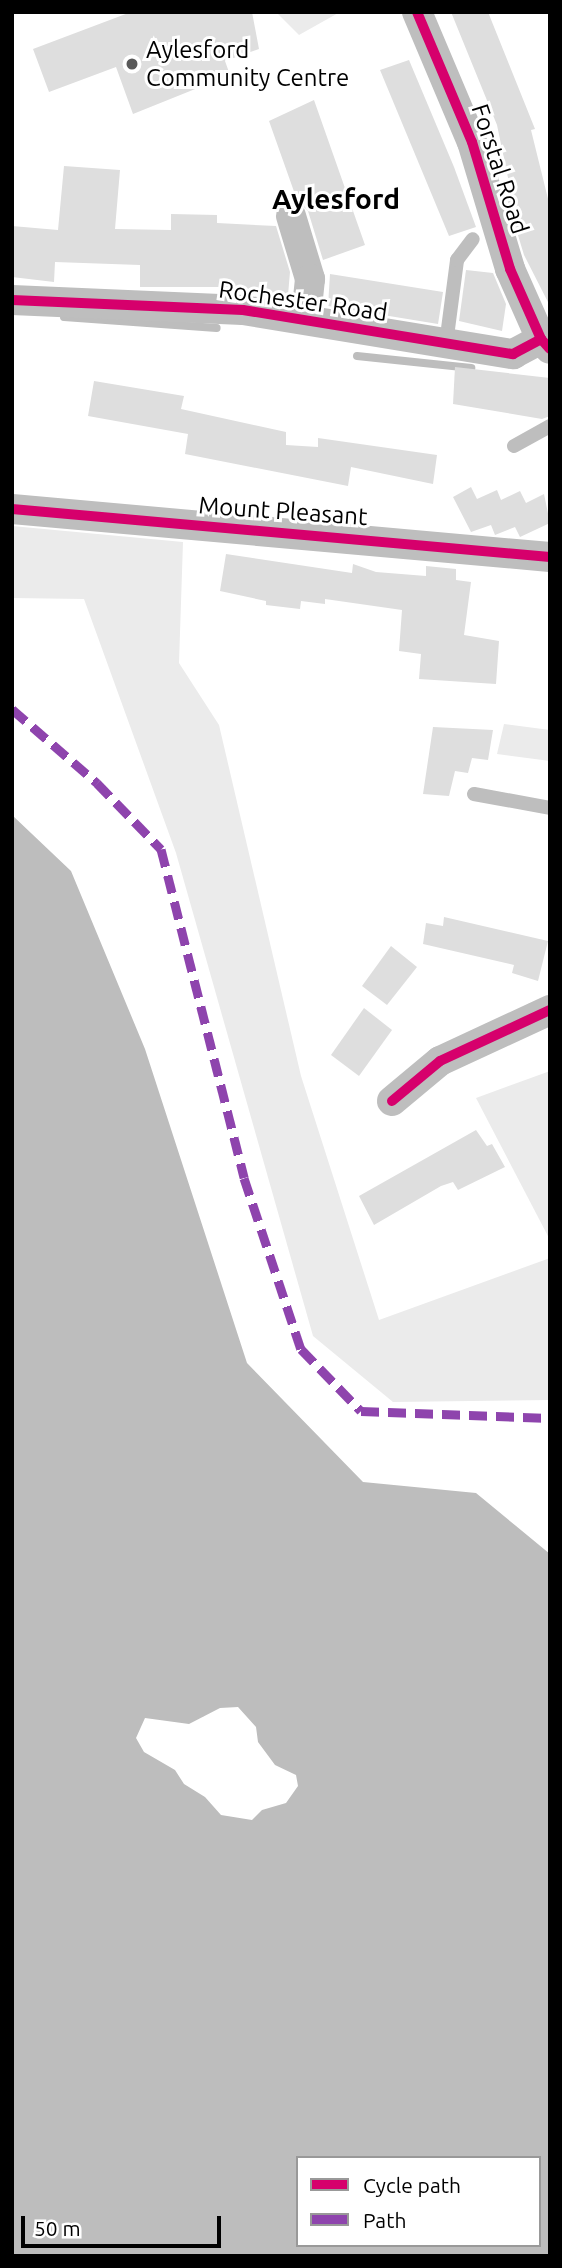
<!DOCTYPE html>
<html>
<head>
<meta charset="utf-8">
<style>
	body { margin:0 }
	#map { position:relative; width:562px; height:2268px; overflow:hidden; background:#fff; font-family:Ubuntu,sans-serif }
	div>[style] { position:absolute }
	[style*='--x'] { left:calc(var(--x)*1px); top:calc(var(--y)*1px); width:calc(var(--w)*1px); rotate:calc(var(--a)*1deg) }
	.green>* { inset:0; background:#ebebeb }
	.water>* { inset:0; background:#bdbdbd }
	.stream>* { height:8px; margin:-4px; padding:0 4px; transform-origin:4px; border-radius:4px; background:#bdbdbd }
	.building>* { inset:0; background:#dedede }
	.lane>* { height:14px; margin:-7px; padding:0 7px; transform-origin:7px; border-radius:7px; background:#bebebe }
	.street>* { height:30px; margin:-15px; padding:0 15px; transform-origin:15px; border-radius:15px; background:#bebebe }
	.quiet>* { height:9px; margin-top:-4.5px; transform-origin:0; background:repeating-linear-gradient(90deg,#8e44ad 0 18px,transparent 0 27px) }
	.cycleway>* { height:10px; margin:-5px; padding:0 5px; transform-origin:5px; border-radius:5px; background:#d6006c }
	.dots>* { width:19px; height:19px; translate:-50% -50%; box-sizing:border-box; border:4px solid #fff; border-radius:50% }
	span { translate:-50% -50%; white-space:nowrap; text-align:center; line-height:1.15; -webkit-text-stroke:6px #fff; paint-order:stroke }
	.poi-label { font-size:24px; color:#000 }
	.left { translate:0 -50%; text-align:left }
	.street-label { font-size:24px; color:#000 }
	.quarter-label { font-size:28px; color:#000; font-weight:700 }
	.frame { position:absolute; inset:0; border:14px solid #000; pointer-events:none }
	.legend { position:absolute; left:296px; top:2156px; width:245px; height:91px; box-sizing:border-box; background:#fff; border:2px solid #999; margin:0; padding:9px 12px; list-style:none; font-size:21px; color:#000 }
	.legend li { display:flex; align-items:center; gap:14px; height:35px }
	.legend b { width:35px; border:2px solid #999 }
	.scale { position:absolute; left:21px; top:2216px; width:200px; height:32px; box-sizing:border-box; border:4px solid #000; border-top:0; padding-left:9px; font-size:21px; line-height:24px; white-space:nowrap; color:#000; -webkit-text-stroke:5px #fff; paint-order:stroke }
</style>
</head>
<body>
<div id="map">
	<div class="green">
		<div style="clip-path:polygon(276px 12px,340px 12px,299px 35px)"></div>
		<div style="clip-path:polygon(12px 526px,183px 542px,179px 663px,219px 725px,301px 1076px,379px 1320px,550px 1258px,550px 1400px,393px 1402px,313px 1336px,176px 853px,84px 599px,12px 598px)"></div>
		<div style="clip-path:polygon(504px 724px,550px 730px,550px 761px,497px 754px)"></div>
		<div style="clip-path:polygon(550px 1071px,550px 1240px,476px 1098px)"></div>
	</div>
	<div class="water">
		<div style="clip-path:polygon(evenodd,12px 815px,71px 871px,145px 1049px,247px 1363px,363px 1482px,476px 1493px,550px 1554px,550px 2256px,12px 2256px,12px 815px,238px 1707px,256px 1727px,258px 1742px,275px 1765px,296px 1775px,298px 1786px,286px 1803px,262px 1810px,252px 1820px,221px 1815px,205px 1797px,184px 1784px,175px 1770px,144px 1752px,136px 1738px,145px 1718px,189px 1724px,220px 1708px,238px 1707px,12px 815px,298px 2158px,539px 2158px,539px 2245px,298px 2245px,298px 2158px)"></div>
	</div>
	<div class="stream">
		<div style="--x:64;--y:317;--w:153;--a:4.1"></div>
		<div style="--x:357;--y:356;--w:115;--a:6"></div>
	</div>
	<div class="building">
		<div style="clip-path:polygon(131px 12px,252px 12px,259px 49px,225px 61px,230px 75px,133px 114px,116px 67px,49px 92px,33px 49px)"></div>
		<div style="clip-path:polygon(451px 12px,488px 12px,535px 129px,531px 130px,550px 207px,550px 306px,524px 255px,507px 199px,512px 197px,497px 125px)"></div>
		<div style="clip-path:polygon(409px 60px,454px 167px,476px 227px,449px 236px,380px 70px)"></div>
		<div style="clip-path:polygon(314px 100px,365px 245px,323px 260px,308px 211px,297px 200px,269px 121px)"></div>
		<div style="clip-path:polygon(64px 166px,120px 170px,115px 229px,171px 230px,171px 214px,217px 215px,217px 223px,276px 226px,290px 272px,288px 295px,246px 291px,246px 287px,140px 287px,140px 265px,55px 262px,54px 282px,12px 277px,12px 226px,58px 230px)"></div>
		<div style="clip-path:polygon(466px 270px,493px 273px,506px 304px,502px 331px,459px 321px)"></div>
		<div style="clip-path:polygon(330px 274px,443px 292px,438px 324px,328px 306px)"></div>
		<div style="clip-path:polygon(455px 367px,550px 378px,550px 416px,542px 419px,453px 404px)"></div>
		<div style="clip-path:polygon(94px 381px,184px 396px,181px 409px,286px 432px,286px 445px,318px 447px,318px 438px,437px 455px,433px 484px,351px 467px,348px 486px,185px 454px,188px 434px,88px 416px)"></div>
		<div style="clip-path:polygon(471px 487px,477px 499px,497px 490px,501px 500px,520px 491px,526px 503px,544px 494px,550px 523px,520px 537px,515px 527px,495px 535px,491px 525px,471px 532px,453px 497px)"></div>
		<div style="clip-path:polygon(226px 554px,352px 573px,353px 564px,376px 572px,426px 576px,426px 566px,456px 569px,456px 580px,471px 582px,464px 635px,499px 641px,496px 684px,419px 679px,421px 654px,399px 651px,402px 610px,325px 599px,325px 604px,301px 601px,300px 609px,266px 605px,266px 601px,220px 591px)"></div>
		<div style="clip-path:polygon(433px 727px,493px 730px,488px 760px,472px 758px,468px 773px,455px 771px,449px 796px,423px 794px)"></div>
		<div style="clip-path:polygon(444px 917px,548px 941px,538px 981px,512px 973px,514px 965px,423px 944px,426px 923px,443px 926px)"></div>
		<div style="clip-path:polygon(391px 946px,417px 967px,387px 1005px,362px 986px)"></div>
		<div style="clip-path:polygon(364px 1008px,392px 1030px,359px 1076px,331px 1055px)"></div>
		<div style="clip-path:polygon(476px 1130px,487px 1146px,492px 1144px,505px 1167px,458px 1190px,453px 1182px,441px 1186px,374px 1225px,359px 1196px)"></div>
	</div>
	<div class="lane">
		<div style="--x:446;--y:344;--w:85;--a:-82.5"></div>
		<div style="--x:457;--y:260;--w:26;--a:-53"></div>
		<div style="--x:514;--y:446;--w:41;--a:-29.1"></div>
		<div style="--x:474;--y:794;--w:77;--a:10.4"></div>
	</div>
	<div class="street">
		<div style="--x:417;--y:12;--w:141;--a:67.1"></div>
		<div style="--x:472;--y:142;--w:133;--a:73.3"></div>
		<div style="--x:510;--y:269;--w:77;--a:66.1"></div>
		<div style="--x:541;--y:339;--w:13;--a:48"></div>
		<div style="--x:291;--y:216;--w:66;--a:73.2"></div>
		<div style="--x:310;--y:279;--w:39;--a:96"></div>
		<div style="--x:12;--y:300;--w:231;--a:2.5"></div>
		<div style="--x:243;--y:310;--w:274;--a:9.3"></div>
		<div style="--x:513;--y:354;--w:32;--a:-28"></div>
		<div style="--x:12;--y:509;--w:540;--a:5.1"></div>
		<div style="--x:392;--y:1101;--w:62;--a:-39.8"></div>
		<div style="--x:440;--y:1061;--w:121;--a:-24.9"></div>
	</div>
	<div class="quiet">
		<div style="--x:12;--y:709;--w:113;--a:41"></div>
		<div style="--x:97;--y:783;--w:92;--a:45.9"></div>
		<div style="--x:161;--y:849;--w:339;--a:75.8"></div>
		<div style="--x:244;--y:1178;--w:180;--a:71.6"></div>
		<div style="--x:301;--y:1349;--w:86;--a:45.9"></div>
		<div style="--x:361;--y:1411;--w:189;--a:2.1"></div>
	</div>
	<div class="cycleway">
		<div style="--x:417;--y:12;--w:141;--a:67.1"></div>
		<div style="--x:472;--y:142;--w:133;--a:73.3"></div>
		<div style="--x:510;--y:269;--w:77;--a:66.1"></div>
		<div style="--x:541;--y:339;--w:13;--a:48"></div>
		<div style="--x:12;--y:300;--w:231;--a:2.5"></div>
		<div style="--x:243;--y:310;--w:274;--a:9.3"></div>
		<div style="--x:513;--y:354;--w:32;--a:-28"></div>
		<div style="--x:12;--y:509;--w:540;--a:5.1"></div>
		<div style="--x:392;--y:1101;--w:62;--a:-39.8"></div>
		<div style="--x:440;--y:1061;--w:121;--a:-24.9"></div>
	</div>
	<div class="dots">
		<div style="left:132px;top:64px;background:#595959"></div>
	</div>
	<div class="poi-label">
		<span class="left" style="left:146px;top:64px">Aylesford<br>Community Centre</span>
	</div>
	<div class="street-label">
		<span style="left:500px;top:169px;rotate:72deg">Forstal Road</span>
		<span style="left:303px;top:301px;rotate:8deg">Rochester Road</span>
		<span style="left:283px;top:511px;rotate:4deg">Mount Pleasant</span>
	</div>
	<div class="quarter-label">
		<span style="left:336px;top:199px">Aylesford</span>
	</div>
	<div class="frame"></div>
	<ul class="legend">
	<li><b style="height:9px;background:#d6006c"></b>Cycle path</li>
	<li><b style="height:9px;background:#8e44ad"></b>Path</li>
	</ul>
	<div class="scale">50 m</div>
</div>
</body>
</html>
